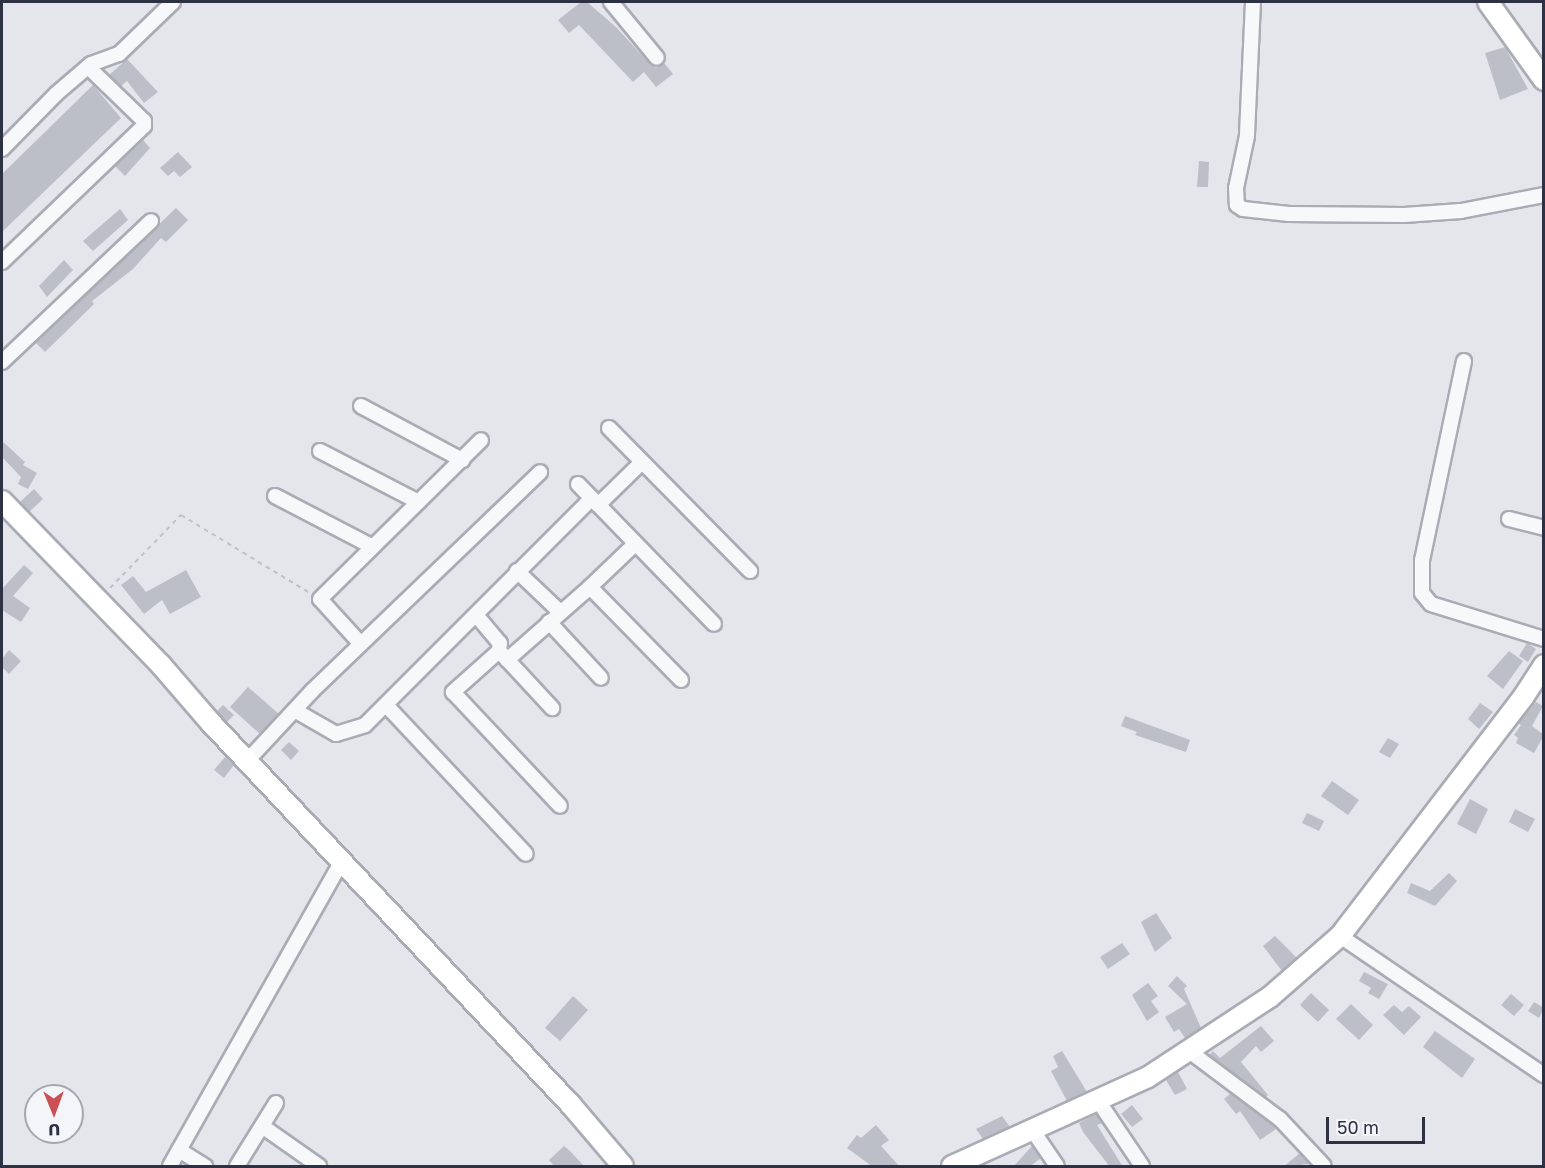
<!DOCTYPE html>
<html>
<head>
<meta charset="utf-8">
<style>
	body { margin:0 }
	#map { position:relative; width:1545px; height:1168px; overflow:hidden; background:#e4e6eb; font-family:"Golos Text",sans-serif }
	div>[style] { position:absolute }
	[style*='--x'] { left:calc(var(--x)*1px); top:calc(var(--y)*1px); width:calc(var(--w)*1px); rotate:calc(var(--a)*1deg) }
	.building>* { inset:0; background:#bcbfc8 }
	.path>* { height:2px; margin-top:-1px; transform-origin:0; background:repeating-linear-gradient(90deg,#bec1c7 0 4.5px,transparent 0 9px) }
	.roads { filter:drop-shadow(2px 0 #a9acb5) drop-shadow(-2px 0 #a9acb5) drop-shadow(0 2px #a9acb5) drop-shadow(0 -2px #a9acb5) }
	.street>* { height:14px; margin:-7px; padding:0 7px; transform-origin:7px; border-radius:7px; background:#f7f8fa }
	.secondary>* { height:20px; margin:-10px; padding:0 10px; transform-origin:10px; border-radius:10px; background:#fff }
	span { translate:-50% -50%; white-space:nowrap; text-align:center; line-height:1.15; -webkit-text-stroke:4.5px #f4f5f9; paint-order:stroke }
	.frame { position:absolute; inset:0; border:3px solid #2c3243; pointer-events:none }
	.north { position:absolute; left:24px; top:1084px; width:60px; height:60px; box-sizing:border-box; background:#f4f5f9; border:2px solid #a4a7b0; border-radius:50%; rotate:179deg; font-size:16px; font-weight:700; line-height:24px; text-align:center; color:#2c3243 }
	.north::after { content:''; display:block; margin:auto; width:21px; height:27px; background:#ca5054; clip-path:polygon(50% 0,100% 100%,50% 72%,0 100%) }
	.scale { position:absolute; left:1326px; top:1117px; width:99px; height:27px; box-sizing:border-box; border:3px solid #2c3243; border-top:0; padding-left:8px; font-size:18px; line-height:21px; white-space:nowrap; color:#2c3243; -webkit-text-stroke:4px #f4f5f9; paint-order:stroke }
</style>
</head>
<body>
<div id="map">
	<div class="building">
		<div style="clip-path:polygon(581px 2px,587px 2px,616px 27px,650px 64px,656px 68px,664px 63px,673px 74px,656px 87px,644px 72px,633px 82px,579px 25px,569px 33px,558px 20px)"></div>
		<div style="clip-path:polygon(1505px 47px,1528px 89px,1500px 100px,1485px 53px)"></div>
		<div style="clip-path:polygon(127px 59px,158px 92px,144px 103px,127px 81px,121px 86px,109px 75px)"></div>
		<div style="clip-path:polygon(93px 85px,121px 118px,2px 232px,2px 174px)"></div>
		<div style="clip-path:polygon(143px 140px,150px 148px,125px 176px,115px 166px)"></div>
		<div style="clip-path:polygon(178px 152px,192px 167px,180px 177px,174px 171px,168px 176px,160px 168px)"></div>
		<div style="clip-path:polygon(1199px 161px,1209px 162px,1208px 187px,1197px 187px)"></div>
		<div style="clip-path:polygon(176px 208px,188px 220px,166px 242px,161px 238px,133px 269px,92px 301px,94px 304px,45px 352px,36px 343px)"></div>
		<div style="clip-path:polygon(120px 209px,128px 220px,93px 251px,83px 241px)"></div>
		<div style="clip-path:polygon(64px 260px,73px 270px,47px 297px,39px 286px)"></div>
		<div style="clip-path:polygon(2px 441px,25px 462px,23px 465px,37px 473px,28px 489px,18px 484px,21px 477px,2px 457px)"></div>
		<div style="clip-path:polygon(34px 489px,43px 499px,29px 512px,20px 502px)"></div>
		<div style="clip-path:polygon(24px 565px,33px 573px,13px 596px,30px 608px,21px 622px,2px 610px,2px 589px)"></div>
		<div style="clip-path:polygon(186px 570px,201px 597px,170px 614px,162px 600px,144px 614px,121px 585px,133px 576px,146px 592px)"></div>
		<div style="clip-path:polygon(1527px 643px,1536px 649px,1528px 662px,1519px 656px)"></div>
		<div style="clip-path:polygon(9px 650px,21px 661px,9px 674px,2px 667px,2px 659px)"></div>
		<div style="clip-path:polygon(1509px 651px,1523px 661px,1503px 689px,1487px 676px)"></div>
		<div style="clip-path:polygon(248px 687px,279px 714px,260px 734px,230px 707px)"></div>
		<div style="clip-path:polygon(1536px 702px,1543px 706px,1532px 726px,1544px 735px,1534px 753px,1516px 743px,1518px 738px,1514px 735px,1521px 725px,1518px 723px)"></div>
		<div style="clip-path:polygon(1480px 703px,1493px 712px,1479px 729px,1468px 719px)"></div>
		<div style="clip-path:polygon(223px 705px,234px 715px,227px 722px,217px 711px)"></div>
		<div style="clip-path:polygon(1125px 716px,1190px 740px,1186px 752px,1135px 735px,1137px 732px,1121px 726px)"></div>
		<div style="clip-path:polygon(1388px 738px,1399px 744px,1390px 758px,1379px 752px)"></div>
		<div style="clip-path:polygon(289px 742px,299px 751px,291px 760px,281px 750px)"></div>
		<div style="clip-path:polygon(225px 757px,234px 765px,224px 778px,214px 770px)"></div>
		<div style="clip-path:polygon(1332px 781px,1359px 800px,1348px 815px,1321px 796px)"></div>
		<div style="clip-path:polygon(1470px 799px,1488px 809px,1476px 834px,1457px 824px)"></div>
		<div style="clip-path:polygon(1515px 809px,1535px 819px,1528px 832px,1509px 822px)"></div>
		<div style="clip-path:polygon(1307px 813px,1324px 821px,1319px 831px,1302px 823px)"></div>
		<div style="clip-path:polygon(1449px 873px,1457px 881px,1435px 906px,1407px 893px,1411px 883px,1430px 891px)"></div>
		<div style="clip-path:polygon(1156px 913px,1172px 938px,1155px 952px,1141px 922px)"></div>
		<div style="clip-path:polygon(1275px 936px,1297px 958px,1282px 971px,1263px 946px)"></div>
		<div style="clip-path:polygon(1122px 943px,1130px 954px,1108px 969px,1100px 957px)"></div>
		<div style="clip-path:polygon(1364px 972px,1388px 984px,1379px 999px,1368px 993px,1371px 988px,1359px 981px)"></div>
		<div style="clip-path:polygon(1177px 976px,1187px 986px,1184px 989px,1201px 1028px,1185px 1038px,1179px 1029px,1174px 1032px,1165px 1017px,1187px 1004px,1168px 986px)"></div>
		<div style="clip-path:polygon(1148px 983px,1158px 996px,1151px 1001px,1159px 1012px,1147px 1021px,1132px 995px)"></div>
		<div style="clip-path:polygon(1311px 993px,1329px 1010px,1318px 1022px,1300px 1005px)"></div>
		<div style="clip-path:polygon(1511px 994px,1524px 1005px,1514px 1016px,1501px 1005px)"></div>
		<div style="clip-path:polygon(573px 996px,588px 1010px,560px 1041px,545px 1028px)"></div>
		<div style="clip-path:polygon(1534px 1002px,1544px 1008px,1539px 1018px,1528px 1011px)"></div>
		<div style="clip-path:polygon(1351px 1004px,1373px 1025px,1359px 1040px,1336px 1019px)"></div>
		<div style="clip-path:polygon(1394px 1005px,1402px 1012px,1409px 1006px,1421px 1017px,1404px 1035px,1383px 1015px)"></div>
		<div style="clip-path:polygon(1261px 1026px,1274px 1041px,1261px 1052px,1256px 1046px,1241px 1062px,1268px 1095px,1266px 1097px,1209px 1055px,1213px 1051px,1220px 1058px)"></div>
		<div style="clip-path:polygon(1435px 1031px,1475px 1059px,1462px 1078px,1423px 1047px)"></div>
		<div style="clip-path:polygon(1062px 1051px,1087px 1092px,1067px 1101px,1051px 1071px,1058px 1067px,1053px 1056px)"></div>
		<div style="clip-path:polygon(1178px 1072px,1187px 1089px,1175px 1095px,1166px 1080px)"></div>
		<div style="clip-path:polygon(1231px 1093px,1274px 1126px,1276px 1129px,1260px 1140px,1240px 1111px,1236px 1114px,1224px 1099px)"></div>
		<div style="clip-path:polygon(1132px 1105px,1143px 1119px,1132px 1127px,1121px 1114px)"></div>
		<div style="clip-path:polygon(1096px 1114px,1102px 1123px,1097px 1125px,1123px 1167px,1110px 1167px,1083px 1132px,1079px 1123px)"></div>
		<div style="clip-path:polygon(1002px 1116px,1010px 1127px,983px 1139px,976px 1129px)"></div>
		<div style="clip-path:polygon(876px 1125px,889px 1140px,881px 1146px,900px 1167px,873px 1167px,847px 1148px,857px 1135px,861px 1138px)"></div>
		<div style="clip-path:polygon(564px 1146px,570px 1151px,585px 1167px,555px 1167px,549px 1160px)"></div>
		<div style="clip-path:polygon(1032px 1146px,1041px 1158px,1029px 1167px,1013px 1167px)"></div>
		<div style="clip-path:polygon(1300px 1153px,1309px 1164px,1283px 1167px)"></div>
	</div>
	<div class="path">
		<div style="--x:110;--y:588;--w:102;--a:-45.8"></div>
		<div style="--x:181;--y:515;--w:151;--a:31.2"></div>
	</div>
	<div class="roads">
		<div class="street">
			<div style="--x:611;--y:2;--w:72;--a:50.6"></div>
			<div style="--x:1253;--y:2;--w:134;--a:92.6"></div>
			<div style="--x:1247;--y:136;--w:53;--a:101.9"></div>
			<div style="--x:1236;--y:188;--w:17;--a:87"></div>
			<div style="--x:1237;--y:205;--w:7;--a:34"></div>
			<div style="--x:1243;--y:209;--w:46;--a:6.2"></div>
			<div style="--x:1289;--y:214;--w:115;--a:0.5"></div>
			<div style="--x:1404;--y:215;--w:57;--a:-4"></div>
			<div style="--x:1461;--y:211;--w:85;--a:-10.9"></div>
			<div style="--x:2;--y:149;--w:77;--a:-45.5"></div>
			<div style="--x:56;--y:94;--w:46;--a:-40.6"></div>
			<div style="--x:91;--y:64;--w:30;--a:-20"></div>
			<div style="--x:119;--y:54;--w:75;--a:-43.9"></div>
			<div style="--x:2;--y:262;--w:197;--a:-43.8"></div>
			<div style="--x:144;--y:126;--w:5;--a:-90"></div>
			<div style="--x:144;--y:121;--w:78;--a:-136"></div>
			<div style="--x:1464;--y:361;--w:203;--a:101.9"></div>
			<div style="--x:1422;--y:560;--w:33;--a:90"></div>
			<div style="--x:1422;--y:593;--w:14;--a:51"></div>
			<div style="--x:1431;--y:604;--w:118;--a:17.2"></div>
			<div style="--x:2;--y:362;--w:205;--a:-43.4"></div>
			<div style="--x:361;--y:406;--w:115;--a:28.1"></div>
			<div style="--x:609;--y:428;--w:201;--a:45.4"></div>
			<div style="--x:320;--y:451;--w:111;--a:27.3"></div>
			<div style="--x:578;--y:484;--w:195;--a:45.8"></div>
			<div style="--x:275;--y:496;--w:110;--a:27.5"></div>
			<div style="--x:598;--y:505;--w:60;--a:-44.3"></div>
			<div style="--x:1509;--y:519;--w:36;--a:14"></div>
			<div style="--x:517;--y:571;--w:59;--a:43.6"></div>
			<div style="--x:590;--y:587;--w:62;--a:-43.7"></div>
			<div style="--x:477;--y:616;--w:35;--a:50"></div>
			<div style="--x:500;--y:643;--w:8;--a:97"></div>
			<div style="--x:499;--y:651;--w:62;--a:138.3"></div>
			<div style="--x:453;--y:692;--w:156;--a:46.8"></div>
			<div style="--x:549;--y:622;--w:76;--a:47.1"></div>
			<div style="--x:360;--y:643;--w:59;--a:-132.3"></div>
			<div style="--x:320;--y:599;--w:226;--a:-44.6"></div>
			<div style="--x:502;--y:654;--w:74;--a:47.2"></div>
			<div style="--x:507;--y:660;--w:111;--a:-41.3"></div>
			<div style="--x:590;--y:587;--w:130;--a:45.6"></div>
			<div style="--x:386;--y:705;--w:204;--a:46.8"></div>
			<div style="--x:296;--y:711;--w:46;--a:29.9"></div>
			<div style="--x:336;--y:734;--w:30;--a:-17"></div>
			<div style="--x:365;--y:725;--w:320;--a:-45"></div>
			<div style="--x:247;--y:761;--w:96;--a:-47.1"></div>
			<div style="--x:312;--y:691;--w:316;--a:-43.8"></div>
			<div style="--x:1340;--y:936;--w:247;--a:34.3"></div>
			<div style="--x:1189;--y:1051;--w:114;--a:36.8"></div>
			<div style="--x:1280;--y:1119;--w:64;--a:46.9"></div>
			<div style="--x:1099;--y:1102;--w:77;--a:56.1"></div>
			<div style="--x:262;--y:1126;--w:70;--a:35.1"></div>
			<div style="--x:1033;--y:1131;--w:42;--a:55.6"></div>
			<div style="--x:179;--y:1150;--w:31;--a:32"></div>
			<div style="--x:170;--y:1166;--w:349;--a:-60.6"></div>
			<div style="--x:237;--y:1166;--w:74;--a:-58.2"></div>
		</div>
		<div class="secondary">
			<div style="--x:1488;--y:2;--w:96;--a:54.3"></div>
			<div style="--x:2;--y:501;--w:228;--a:45.9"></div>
			<div style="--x:161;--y:665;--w:78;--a:49.2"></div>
			<div style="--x:212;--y:724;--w:523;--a:46.7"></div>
			<div style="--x:571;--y:1105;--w:80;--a:49.6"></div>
			<div style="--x:952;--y:1166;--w:215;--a:-24.4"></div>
			<div style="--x:1148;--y:1077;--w:146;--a:-33.3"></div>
			<div style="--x:1270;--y:997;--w:93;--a:-41.1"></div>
			<div style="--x:1340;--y:936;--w:302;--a:-52.5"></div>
			<div style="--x:1524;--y:696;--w:37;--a:-57"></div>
		</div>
	</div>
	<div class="frame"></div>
	<div class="north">U</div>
	<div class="scale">50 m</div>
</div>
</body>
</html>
